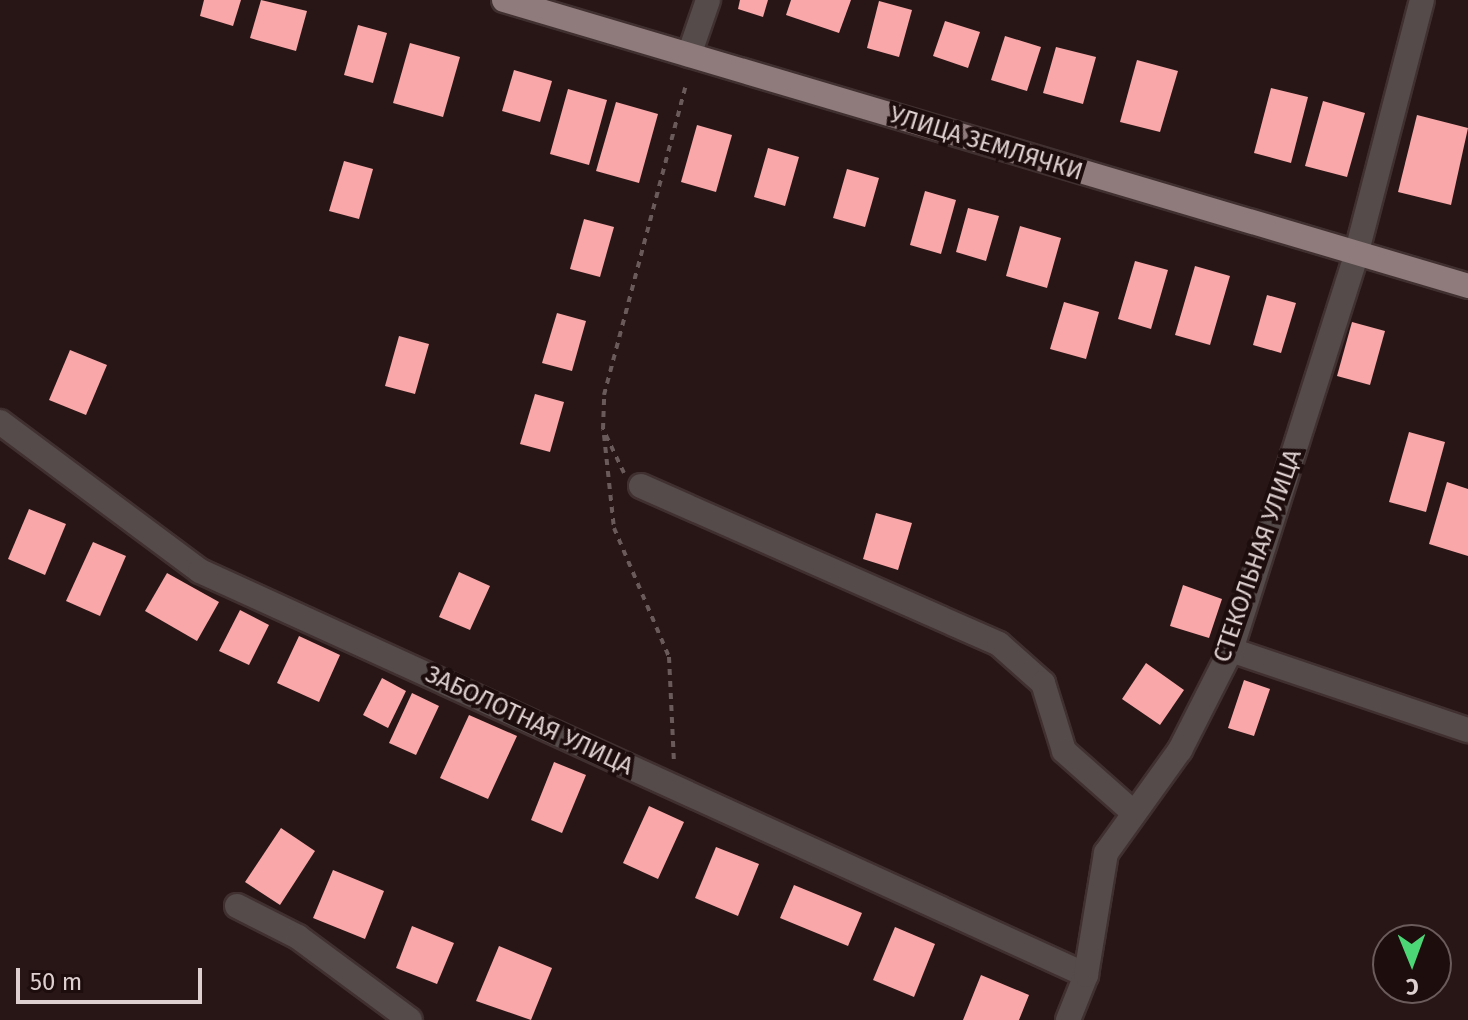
<!DOCTYPE html>
<html>
<head>
<meta charset="utf-8">
<style>
	body { margin:0 }
	#map { position:relative; width:1468px; height:1020px; overflow:hidden; background:#281616; font-family:"Fira Sans",sans-serif }
	div>[style] { position:absolute }
	[style*='--x'] { left:calc(var(--x)*1px); top:calc(var(--y)*1px); width:calc(var(--w)*1px); rotate:calc(var(--a)*1deg) }
	.building>* { inset:0; background:#faa7a9 }
	.path>* { height:4px; margin-top:-2px; transform-origin:0; background:repeating-linear-gradient(90deg,#6a5a5a 0 6px,transparent 0 12px) }
	.roads { filter:drop-shadow(2px 0 #413030) drop-shadow(-2px 0 #413030) drop-shadow(0 2px #413030) drop-shadow(0 -2px #413030) }
	.minor>* { height:24px; margin:-12px; padding:0 12px; transform-origin:12px; border-radius:12px; background:#554b4b }
	.major>* { height:24px; margin:-12px; padding:0 12px; transform-origin:12px; border-radius:12px; background:#8f7b7b }
	span { translate:-50% -50%; white-space:nowrap; text-align:center; line-height:1.15; -webkit-text-stroke:8px #1e0d0d; paint-order:stroke }
	.street-label { font-size:24px; color:#ded0d0 }
	.north { position:absolute; left:1372px; top:924px; width:80px; height:80px; box-sizing:border-box; background:#1e0d0d; border:2px solid #6b5b5b; border-radius:50%; rotate:179deg; font-size:22px; font-weight:700; line-height:32px; text-align:center; color:#ded0d0 }
	.north::after { content:''; display:block; margin:auto; width:28px; height:36px; background:#4cd676; clip-path:polygon(50% 0,100% 100%,50% 72%,0 100%) }
	.scale { position:absolute; left:16px; top:968px; width:186px; height:36px; box-sizing:border-box; border:4px solid #ded0d0; border-top:0; padding-left:10px; font-size:24px; line-height:28px; white-space:nowrap; color:#ded0d0; -webkit-text-stroke:6px #1e0d0d; paint-order:stroke }
</style>
</head>
<body>
<div id="map">
	<div class="building">
		<div style="clip-path:polygon(204px 0,241px 0,233px 26px,200px 16px)"></div>
		<div style="clip-path:polygon(261px 0,307px 11px,296px 51px,250px 38px)"></div>
		<div style="clip-path:polygon(740px 0,768px 0,763px 17px,738px 9px)"></div>
		<div style="clip-path:polygon(791px 0,851px 0,839px 33px,786px 15px)"></div>
		<div style="clip-path:polygon(879px 1px,912px 10px,899px 57px,867px 48px)"></div>
		<div style="clip-path:polygon(945px 21px,980px 32px,968px 68px,933px 56px)"></div>
		<div style="clip-path:polygon(358px 25px,387px 33px,373px 83px,344px 75px)"></div>
		<div style="clip-path:polygon(1005px 36px,1041px 47px,1027px 91px,991px 80px)"></div>
		<div style="clip-path:polygon(410px 43px,460px 57px,443px 117px,393px 103px)"></div>
		<div style="clip-path:polygon(1056px 47px,1096px 57px,1083px 104px,1043px 93px)"></div>
		<div style="clip-path:polygon(1137px 60px,1178px 71px,1160px 132px,1120px 122px)"></div>
		<div style="clip-path:polygon(514px 70px,552px 81px,540px 122px,502px 111px)"></div>
		<div style="clip-path:polygon(1271px 88px,1308px 97px,1291px 163px,1254px 153px)"></div>
		<div style="clip-path:polygon(568px 89px,607px 100px,589px 165px,550px 154px)"></div>
		<div style="clip-path:polygon(1323px 101px,1365px 113px,1347px 177px,1305px 166px)"></div>
		<div style="clip-path:polygon(616px 102px,658px 114px,639px 183px,596px 171px)"></div>
		<div style="clip-path:polygon(1417px 115px,1468px 128px,1451px 205px,1398px 192px)"></div>
		<div style="clip-path:polygon(697px 125px,732px 135px,716px 192px,681px 182px)"></div>
		<div style="clip-path:polygon(768px 148px,799px 157px,785px 206px,754px 197px)"></div>
		<div style="clip-path:polygon(344px 161px,373px 169px,359px 219px,329px 211px)"></div>
		<div style="clip-path:polygon(847px 169px,879px 178px,865px 227px,833px 218px)"></div>
		<div style="clip-path:polygon(925px 191px,956px 200px,941px 254px,910px 245px)"></div>
		<div style="clip-path:polygon(968px 208px,999px 216px,986px 261px,956px 252px)"></div>
		<div style="clip-path:polygon(584px 219px,614px 227px,600px 277px,570px 269px)"></div>
		<div style="clip-path:polygon(1020px 226px,1061px 238px,1047px 288px,1006px 276px)"></div>
		<div style="clip-path:polygon(1135px 261px,1168px 270px,1151px 329px,1118px 319px)"></div>
		<div style="clip-path:polygon(1195px 266px,1230px 276px,1210px 345px,1175px 335px)"></div>
		<div style="clip-path:polygon(1267px 295px,1296px 303px,1281px 353px,1253px 345px)"></div>
		<div style="clip-path:polygon(1064px 302px,1099px 312px,1086px 359px,1050px 349px)"></div>
		<div style="clip-path:polygon(557px 313px,586px 321px,572px 371px,542px 363px)"></div>
		<div style="clip-path:polygon(1352px 322px,1385px 331px,1370px 385px,1337px 376px)"></div>
		<div style="clip-path:polygon(399px 336px,429px 344px,415px 394px,385px 386px)"></div>
		<div style="clip-path:polygon(70px 350px,107px 365px,86px 415px,49px 400px)"></div>
		<div style="clip-path:polygon(535px 394px,564px 402px,550px 452px,520px 444px)"></div>
		<div style="clip-path:polygon(1409px 432px,1445px 442px,1426px 512px,1389px 502px)"></div>
		<div style="clip-path:polygon(1447px 482px,1468px 489px,1468px 556px,1429px 544px)"></div>
		<div style="clip-path:polygon(29px 509px,66px 524px,45px 575px,8px 559px)"></div>
		<div style="clip-path:polygon(876px 513px,912px 523px,898px 570px,863px 559px)"></div>
		<div style="clip-path:polygon(93px 542px,126px 556px,100px 616px,66px 601px)"></div>
		<div style="clip-path:polygon(459px 572px,490px 586px,470px 630px,439px 617px)"></div>
		<div style="clip-path:polygon(167px 573px,219px 602px,197px 641px,145px 611px)"></div>
		<div style="clip-path:polygon(1183px 585px,1222px 599px,1209px 638px,1170px 626px)"></div>
		<div style="clip-path:polygon(240px 610px,269px 625px,249px 665px,219px 651px)"></div>
		<div style="clip-path:polygon(299px 636px,340px 655px,319px 702px,277px 683px)"></div>
		<div style="clip-path:polygon(1146px 663px,1184px 690px,1160px 725px,1122px 699px)"></div>
		<div style="clip-path:polygon(382px 678px,406px 691px,388px 728px,363px 715px)"></div>
		<div style="clip-path:polygon(1244px 680px,1270px 689px,1254px 736px,1228px 728px)"></div>
		<div style="clip-path:polygon(412px 693px,439px 706px,416px 755px,389px 743px)"></div>
		<div style="clip-path:polygon(469px 715px,517px 736px,488px 799px,440px 778px)"></div>
		<div style="clip-path:polygon(554px 762px,586px 775px,562px 833px,531px 820px)"></div>
		<div style="clip-path:polygon(649px 806px,684px 822px,658px 879px,623px 863px)"></div>
		<div style="clip-path:polygon(281px 828px,315px 851px,280px 905px,245px 882px)"></div>
		<div style="clip-path:polygon(716px 847px,759px 864px,738px 916px,695px 898px)"></div>
		<div style="clip-path:polygon(333px 870px,384px 891px,365px 939px,313px 918px)"></div>
		<div style="clip-path:polygon(794px 885px,862px 913px,848px 946px,780px 918px)"></div>
		<div style="clip-path:polygon(412px 926px,454px 943px,437px 984px,396px 968px)"></div>
		<div style="clip-path:polygon(895px 927px,935px 944px,914px 997px,873px 980px)"></div>
		<div style="clip-path:polygon(499px 946px,552px 968px,531px 1020px,476px 1001px)"></div>
		<div style="clip-path:polygon(981px 975px,1029px 995px,1019px 1020px,963px 1020px)"></div>
	</div>
	<div class="path">
		<div style="--x:604;--y:435;--w:94;--a:83.9"></div>
		<div style="--x:614;--y:528;--w:140;--a:66.9"></div>
		<div style="--x:669;--y:657;--w:106;--a:87.3"></div>
		<div style="--x:624;--y:473;--w:49;--a:-115.5"></div>
		<div style="--x:603;--y:429;--w:34;--a:-88"></div>
		<div style="--x:604;--y:395;--w:318;--a:-75.2"></div>
	</div>
	<div class="roads">
		<div class="minor">
			<div style="--x:689;--y:55;--w:58;--a:-70.9"></div>
			<div style="--x:0;--y:422;--w:249;--a:36.7"></div>
			<div style="--x:200;--y:571;--w:974;--a:24.51"></div>
			<div style="--x:641;--y:486;--w:391;--a:23.8"></div>
			<div style="--x:999;--y:644;--w:59;--a:41.6"></div>
			<div style="--x:1043;--y:683;--w:71;--a:72.8"></div>
			<div style="--x:1064;--y:751;--w:92;--a:41.5"></div>
			<div style="--x:1231;--y:650;--w:250;--a:18.7"></div>
			<div style="--x:237;--y:906;--w:68;--a:26.9"></div>
			<div style="--x:298;--y:937;--w:139;--a:36.5"></div>
			<div style="--x:1068;--y:1020;--w:48;--a:-68.2"></div>
			<div style="--x:1086;--y:975;--w:124;--a:-80.7"></div>
			<div style="--x:1106;--y:853;--w:127;--a:-54.3"></div>
			<div style="--x:1180;--y:750;--w:112;--a:-63"></div>
			<div style="--x:1231;--y:650;--w:414;--a:-72.4"></div>
			<div style="--x:1356;--y:255;--w:263;--a:-75.5"></div>
		</div>
		<div class="major">
			<div style="--x:504;--y:0;--w:1006;--a:16.52"></div>
		</div>
	</div>
	<div class="street-label">
		<span style="left:986px;top:144px;rotate:17deg">УЛИЦА ЗЕМЛЯЧКИ</span>
		<span style="left:1258px;top:556px;rotate:-71deg">СТЕКОЛЬНАЯ УЛИЦА</span>
		<span style="left:529px;top:721px;rotate:25deg">ЗАБОЛОТНАЯ УЛИЦА</span>
	</div>
	<div class="north">С</div>
	<div class="scale">50 m</div>
</div>
</body>
</html>
